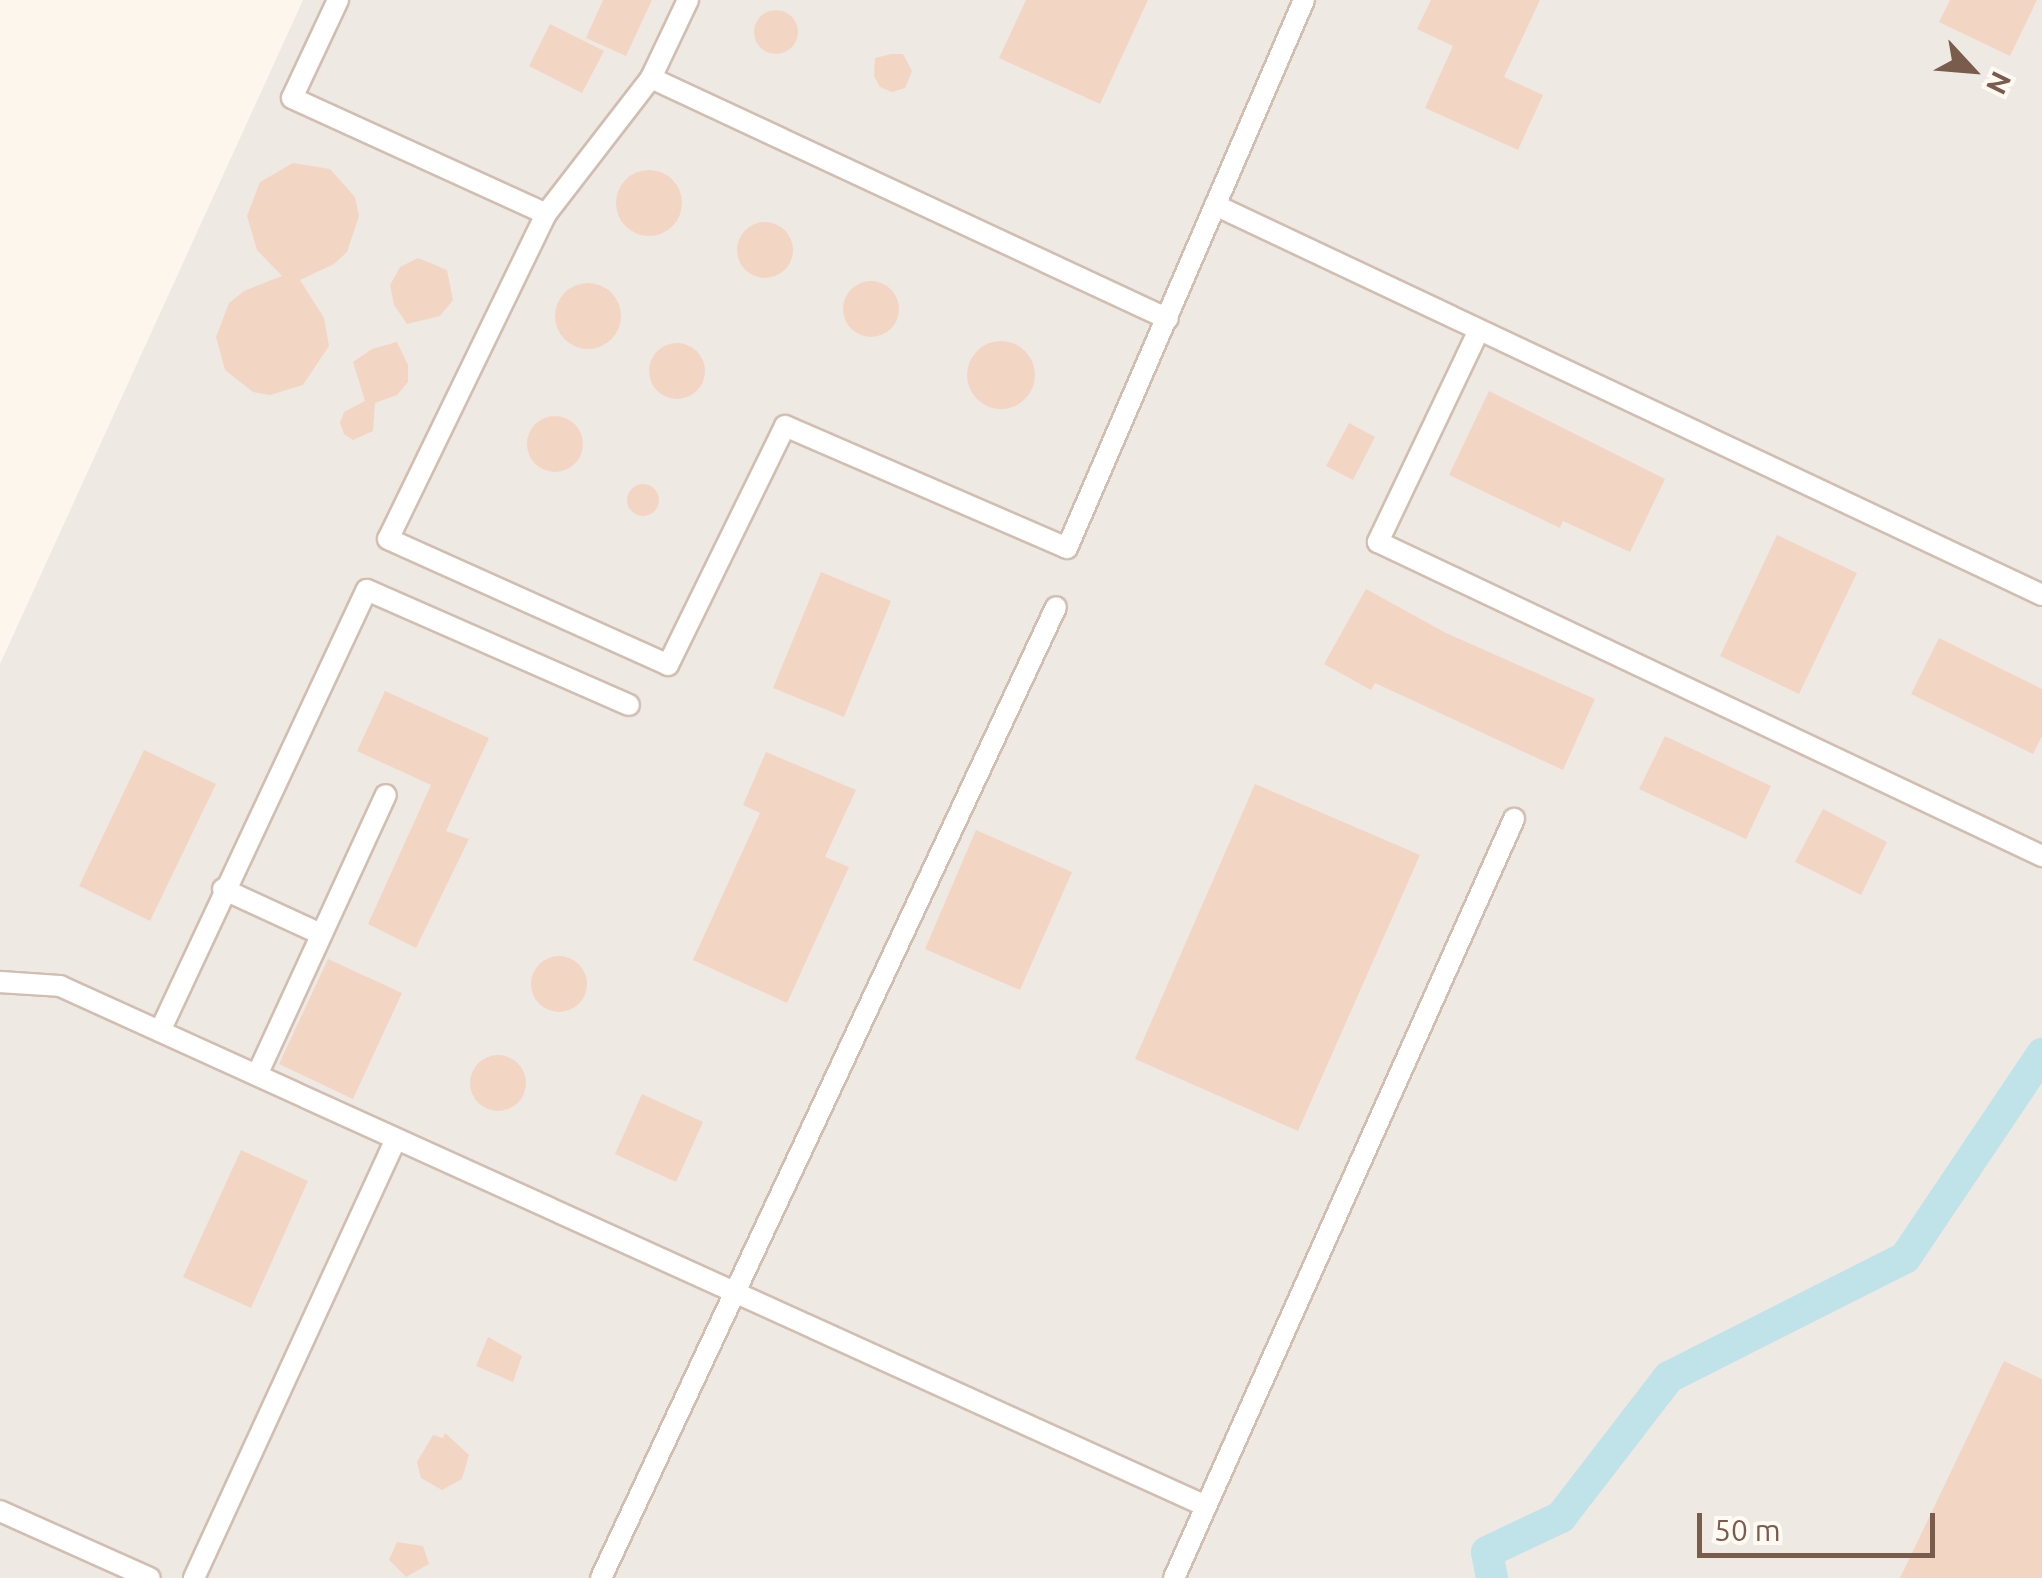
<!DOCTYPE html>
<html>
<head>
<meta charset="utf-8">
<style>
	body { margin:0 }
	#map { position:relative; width:2042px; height:1578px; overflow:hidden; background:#fdf6ec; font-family:Ubuntu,sans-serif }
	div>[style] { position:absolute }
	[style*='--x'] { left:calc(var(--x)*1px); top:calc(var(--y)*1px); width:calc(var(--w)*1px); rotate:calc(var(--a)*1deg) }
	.industrial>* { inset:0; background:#efe9e4 }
	.canal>* { height:32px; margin:-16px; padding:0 16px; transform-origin:16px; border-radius:16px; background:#bfe3e8 }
	.building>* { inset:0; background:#f3d5c3 }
	.round { border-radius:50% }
	.roads { filter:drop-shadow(2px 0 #d1beb0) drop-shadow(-2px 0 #d1beb0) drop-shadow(0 2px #d1beb0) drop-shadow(0 -2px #d1beb0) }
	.service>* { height:20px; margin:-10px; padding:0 10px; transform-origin:10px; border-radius:10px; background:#fff }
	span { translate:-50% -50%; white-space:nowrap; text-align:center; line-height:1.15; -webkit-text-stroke:8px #fffaf3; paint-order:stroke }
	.north { position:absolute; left:1922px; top:20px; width:100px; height:100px; -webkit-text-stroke:8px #fffaf3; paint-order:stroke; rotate:116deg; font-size:28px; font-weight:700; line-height:40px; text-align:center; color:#7a5c4d }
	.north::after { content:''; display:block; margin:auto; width:35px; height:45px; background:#7a5c4d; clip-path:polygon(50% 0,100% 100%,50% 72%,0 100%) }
	.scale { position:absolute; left:1697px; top:1513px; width:238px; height:45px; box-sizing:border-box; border:5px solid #7a5c4d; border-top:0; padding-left:12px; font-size:30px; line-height:35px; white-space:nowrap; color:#7a5c4d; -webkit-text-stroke:8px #fffaf3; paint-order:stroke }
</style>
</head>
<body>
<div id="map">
	<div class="industrial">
		<div style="clip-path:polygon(303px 0,2042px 0,2042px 1578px,0 1578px,0 664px)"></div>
	</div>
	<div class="canal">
		<div style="--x:1492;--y:1578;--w:26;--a:-101"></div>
		<div style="--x:1487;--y:1552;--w:82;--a:-25.3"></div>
		<div style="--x:1561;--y:1517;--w:177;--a:-52.4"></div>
		<div style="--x:1669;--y:1377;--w:264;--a:-26.8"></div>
		<div style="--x:1905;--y:1258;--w:246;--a:-56.1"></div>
	</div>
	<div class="building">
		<div style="clip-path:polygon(603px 0,652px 0,626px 56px,586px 38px)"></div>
		<div style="clip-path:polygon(1026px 0,1148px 0,1100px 104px,999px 58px)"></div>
		<div style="clip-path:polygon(1431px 0,1540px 0,1504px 77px,1543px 95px,1518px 150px,1425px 108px,1453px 46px,1417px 29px)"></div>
		<div style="clip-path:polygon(1950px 0,2037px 0,2010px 56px,1939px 22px)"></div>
		<div class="round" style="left:754px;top:10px;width:44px;height:44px"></div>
		<div style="clip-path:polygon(550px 24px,604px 51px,582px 93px,529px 66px)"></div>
		<div style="clip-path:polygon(891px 54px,903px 54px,912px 71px,905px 88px,892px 92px,880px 87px,874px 76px,875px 58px)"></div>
		<div style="clip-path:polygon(293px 163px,330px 169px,355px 197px,359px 216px,347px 252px,334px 264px,300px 280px,324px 318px,329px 346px,303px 385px,270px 395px,253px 392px,225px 370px,216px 337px,229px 303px,244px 291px,282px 276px,257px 250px,247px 216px,260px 182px)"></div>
		<div class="round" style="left:616px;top:170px;width:66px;height:66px"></div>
		<div class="round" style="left:737px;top:222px;width:56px;height:56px"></div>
		<div style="clip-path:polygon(418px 258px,447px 270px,453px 300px,440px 316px,407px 324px,394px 305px,390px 285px,400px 267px)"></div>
		<div class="round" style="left:843px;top:281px;width:56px;height:56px"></div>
		<div class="round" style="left:555px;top:283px;width:66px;height:66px"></div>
		<div class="round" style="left:967px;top:341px;width:68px;height:68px"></div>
		<div style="clip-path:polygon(397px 342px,408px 365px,408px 382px,397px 395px,375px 403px,373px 431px,353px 440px,344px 434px,340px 423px,344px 412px,365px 401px,353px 362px,372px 349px)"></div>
		<div class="round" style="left:649px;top:343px;width:56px;height:56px"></div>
		<div style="clip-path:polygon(1489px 391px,1665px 479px,1630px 552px,1563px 521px,1560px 528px,1449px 475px)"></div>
		<div class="round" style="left:527px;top:416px;width:56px;height:56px"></div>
		<div style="clip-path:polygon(1349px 423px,1375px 437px,1353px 480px,1326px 466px)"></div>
		<div class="round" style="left:627px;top:484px;width:32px;height:32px"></div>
		<div style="clip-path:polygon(1777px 535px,1857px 573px,1799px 694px,1720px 656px)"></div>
		<div style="clip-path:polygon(821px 572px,891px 601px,844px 717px,773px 688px)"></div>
		<div style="clip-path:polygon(1366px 589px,1446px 633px,1595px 699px,1563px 770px,1375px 683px,1371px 690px,1324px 664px)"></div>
		<div style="clip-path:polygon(1939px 638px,2042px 689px,2042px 736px,2033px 754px,1911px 694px)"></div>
		<div style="clip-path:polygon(385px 691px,489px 738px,446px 831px,469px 839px,416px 948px,368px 924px,431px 785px,357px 751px)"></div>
		<div style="clip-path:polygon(1665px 736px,1771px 786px,1746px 839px,1639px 789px)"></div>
		<div style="clip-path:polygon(144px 750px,216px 784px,150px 921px,79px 886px)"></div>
		<div style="clip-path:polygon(766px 752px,856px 790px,825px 857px,849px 867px,787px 1003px,693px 960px,760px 813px,743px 805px)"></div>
		<div style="clip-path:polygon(1255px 784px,1420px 855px,1298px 1131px,1135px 1059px)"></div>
		<div style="clip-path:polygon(1823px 809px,1887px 842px,1861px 895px,1795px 862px)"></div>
		<div style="clip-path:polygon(976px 830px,1072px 872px,1020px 990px,925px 949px)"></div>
		<div class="round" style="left:531px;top:956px;width:56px;height:56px"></div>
		<div style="clip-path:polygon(328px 959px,402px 993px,353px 1099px,279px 1064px)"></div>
		<div class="round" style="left:470px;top:1055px;width:56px;height:56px"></div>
		<div style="clip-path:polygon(642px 1094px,703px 1122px,676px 1182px,615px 1154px)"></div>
		<div style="clip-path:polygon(241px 1150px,308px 1181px,251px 1308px,183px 1277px)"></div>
		<div style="clip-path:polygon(488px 1337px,522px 1356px,513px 1382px,476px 1366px)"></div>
		<div style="clip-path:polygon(2004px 1361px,2042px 1379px,2042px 1578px,1900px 1578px)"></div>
		<div style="clip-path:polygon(445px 1433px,469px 1455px,462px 1479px,442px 1490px,421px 1478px,417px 1462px,433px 1435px,443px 1438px)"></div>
		<div style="clip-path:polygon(397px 1542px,423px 1546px,429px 1564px,406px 1577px,389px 1560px)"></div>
	</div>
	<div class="roads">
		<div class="service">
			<div style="--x:338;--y:0;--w:108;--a:115.1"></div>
			<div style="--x:292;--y:98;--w:279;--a:24.5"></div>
			<div style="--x:688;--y:0;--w:86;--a:115.4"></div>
			<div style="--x:651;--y:78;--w:570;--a:24.99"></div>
			<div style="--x:651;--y:78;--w:172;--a:127.7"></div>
			<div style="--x:546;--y:214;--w:361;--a:115.9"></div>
			<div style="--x:388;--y:539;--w:307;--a:24.2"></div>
			<div style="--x:668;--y:665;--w:266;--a:-63.9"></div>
			<div style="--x:785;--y:426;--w:307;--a:23.4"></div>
			<div style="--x:1067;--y:548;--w:597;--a:-66.61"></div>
			<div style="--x:1215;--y:205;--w:914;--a:25.25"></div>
			<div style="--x:1479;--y:330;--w:235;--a:115.5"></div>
			<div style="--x:1378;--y:542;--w:735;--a:25.31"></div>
			<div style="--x:223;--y:889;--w:108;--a:24.7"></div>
			<div style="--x:0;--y:982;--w:60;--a:3.8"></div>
			<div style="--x:60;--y:986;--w:1258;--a:24.41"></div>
			<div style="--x:160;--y:1031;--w:487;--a:-64.9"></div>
			<div style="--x:367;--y:590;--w:286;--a:23.7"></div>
			<div style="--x:257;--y:1075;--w:308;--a:-65.3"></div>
			<div style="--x:0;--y:1511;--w:164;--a:24.1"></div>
			<div style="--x:194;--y:1578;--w:482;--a:-65.3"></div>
			<div style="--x:601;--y:1578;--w:1072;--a:-64.89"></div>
			<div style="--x:1174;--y:1578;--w:832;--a:-65.87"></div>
		</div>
	</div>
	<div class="north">N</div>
	<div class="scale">50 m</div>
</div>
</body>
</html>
